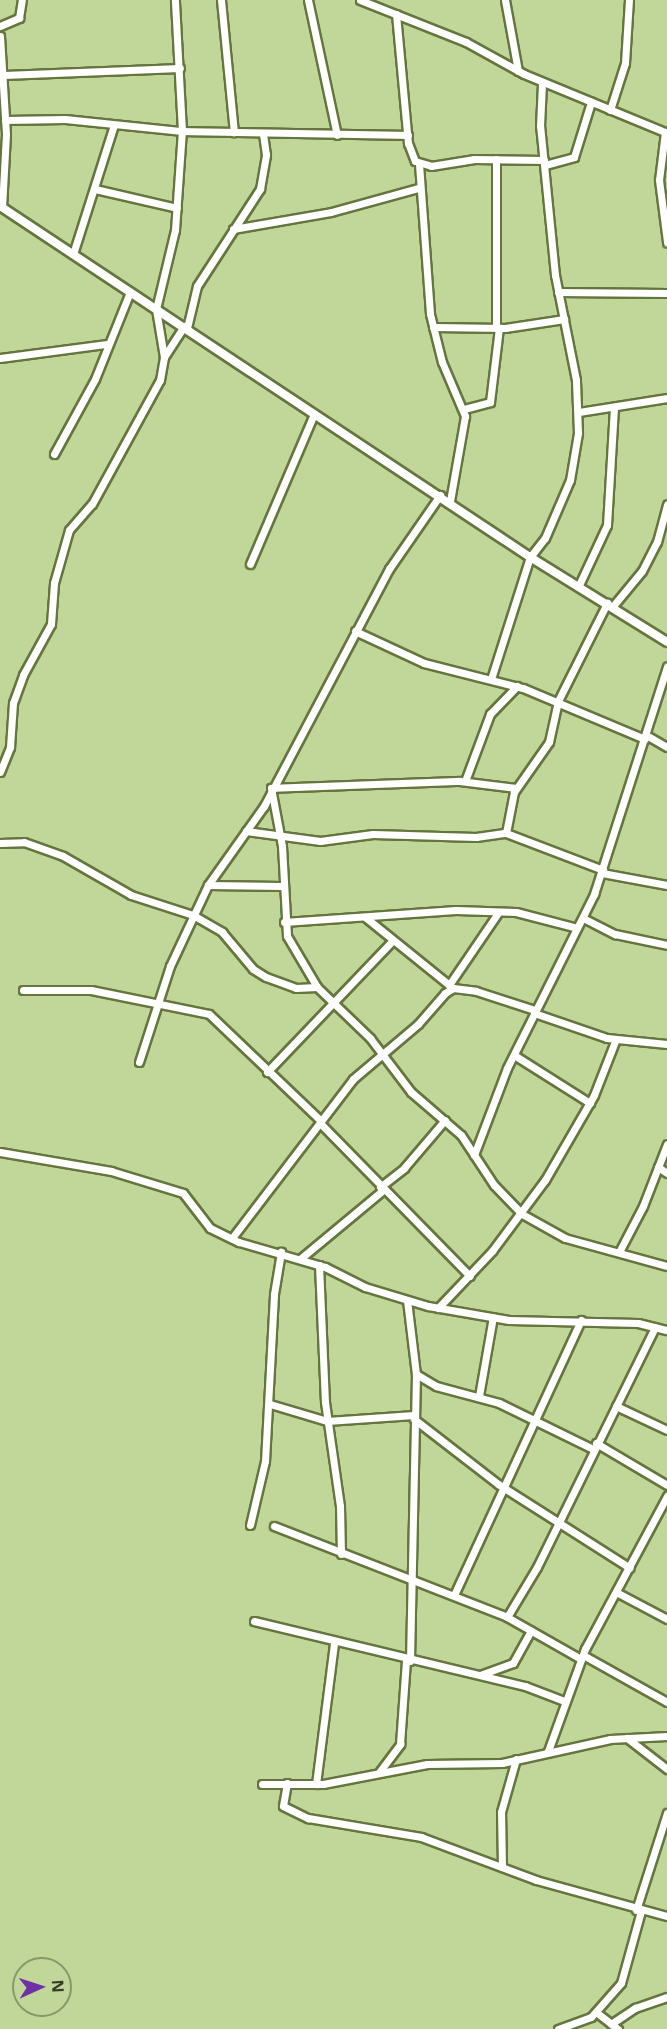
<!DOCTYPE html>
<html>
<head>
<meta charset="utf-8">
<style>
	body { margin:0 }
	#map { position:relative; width:667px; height:2029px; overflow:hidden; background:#c1d699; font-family:"Open Sans",sans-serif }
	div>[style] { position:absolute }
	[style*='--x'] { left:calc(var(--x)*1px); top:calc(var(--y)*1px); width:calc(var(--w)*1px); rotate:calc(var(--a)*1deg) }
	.roads { filter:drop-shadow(2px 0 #64763d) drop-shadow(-2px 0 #64763d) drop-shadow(0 2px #64763d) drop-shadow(0 -2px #64763d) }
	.minor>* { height:7px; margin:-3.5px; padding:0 3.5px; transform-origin:3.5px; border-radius:3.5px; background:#fff }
	.tertiary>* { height:8px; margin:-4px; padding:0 4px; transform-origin:4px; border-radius:4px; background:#fff }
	span { translate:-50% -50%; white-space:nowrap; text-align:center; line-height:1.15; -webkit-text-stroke:4.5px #c1d699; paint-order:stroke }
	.north { position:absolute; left:12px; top:1957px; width:60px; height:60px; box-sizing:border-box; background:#c1d699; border:2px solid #89986a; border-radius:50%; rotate:87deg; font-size:16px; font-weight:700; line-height:24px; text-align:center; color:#343c24 }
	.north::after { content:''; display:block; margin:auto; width:21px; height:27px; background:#6e31a6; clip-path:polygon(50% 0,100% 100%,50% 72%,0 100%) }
</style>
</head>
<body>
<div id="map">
	<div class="roads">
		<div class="minor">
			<div style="--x:221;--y:0;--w:133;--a:84.4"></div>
			<div style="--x:308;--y:0;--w:138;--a:77.9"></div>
			<div style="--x:360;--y:0;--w:114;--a:21.6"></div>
			<div style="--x:466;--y:42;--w:66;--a:28.9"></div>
			<div style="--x:524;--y:74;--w:155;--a:22.4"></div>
			<div style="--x:505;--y:0;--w:72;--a:79.6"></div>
			<div style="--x:396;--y:14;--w:130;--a:84.7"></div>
			<div style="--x:408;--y:143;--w:19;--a:69"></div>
			<div style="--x:415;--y:161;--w:17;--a:17"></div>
			<div style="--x:431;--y:166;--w:44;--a:-9.2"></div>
			<div style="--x:474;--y:159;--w:70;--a:0.8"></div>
			<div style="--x:0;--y:26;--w:21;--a:-23"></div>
			<div style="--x:19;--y:18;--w:18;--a:-81"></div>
			<div style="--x:0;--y:36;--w:98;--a:86.5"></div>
			<div style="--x:6;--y:134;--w:73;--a:93.1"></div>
			<div style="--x:4;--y:75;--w:176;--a:-2.3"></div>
			<div style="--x:610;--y:110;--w:49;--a:-72.3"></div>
			<div style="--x:625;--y:63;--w:63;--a:-86.4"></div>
			<div style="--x:5;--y:120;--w:60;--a:-1"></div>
			<div style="--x:65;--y:119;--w:118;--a:5.9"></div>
			<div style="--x:182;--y:131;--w:226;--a:1"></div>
			<div style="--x:665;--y:132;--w:48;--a:97.1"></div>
			<div style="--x:659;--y:180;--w:63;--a:82.6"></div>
			<div style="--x:496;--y:159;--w:169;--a:90"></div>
			<div style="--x:419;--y:164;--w:150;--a:85.8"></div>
			<div style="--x:430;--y:314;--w:49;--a:76"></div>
			<div style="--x:442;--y:362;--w:59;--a:66.9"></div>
			<div style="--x:465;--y:416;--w:86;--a:100"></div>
			<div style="--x:545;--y:165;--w:30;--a:-15"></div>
			<div style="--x:574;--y:157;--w:58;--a:-72.8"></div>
			<div style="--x:95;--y:189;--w:84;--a:13"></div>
			<div style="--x:233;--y:229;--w:99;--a:-9.8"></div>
			<div style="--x:331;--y:212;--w:90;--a:-15.4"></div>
			<div style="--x:73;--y:254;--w:135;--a:-72.4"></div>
			<div style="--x:558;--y:292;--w:109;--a:0.5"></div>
			<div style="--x:433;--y:327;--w:72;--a:0.8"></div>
			<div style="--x:505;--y:328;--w:60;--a:-8.7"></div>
			<div style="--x:187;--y:328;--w:43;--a:-76.6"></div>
			<div style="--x:197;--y:286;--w:116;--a:-57"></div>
			<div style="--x:260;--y:189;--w:35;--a:-80"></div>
			<div style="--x:266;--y:155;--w:22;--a:-98"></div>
			<div style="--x:164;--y:357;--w:37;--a:-57"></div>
			<div style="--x:0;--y:358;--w:108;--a:-7.5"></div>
			<div style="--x:464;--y:409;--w:27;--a:-15"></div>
			<div style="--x:490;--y:402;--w:75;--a:-83.1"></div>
			<div style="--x:579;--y:412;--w:89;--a:-9"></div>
			<div style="--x:54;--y:454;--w:85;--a:-61.3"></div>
			<div style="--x:95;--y:379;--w:94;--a:-68.1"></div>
			<div style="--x:250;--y:564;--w:163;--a:-66.9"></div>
			<div style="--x:579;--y:585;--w:66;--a:-65"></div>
			<div style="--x:607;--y:525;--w:118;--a:-86.6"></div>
			<div style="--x:613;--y:606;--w:45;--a:-50.4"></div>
			<div style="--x:642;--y:571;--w:33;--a:-63"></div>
			<div style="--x:657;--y:542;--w:39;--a:-75"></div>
			<div style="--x:355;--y:631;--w:76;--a:24.9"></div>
			<div style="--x:424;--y:663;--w:102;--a:14.2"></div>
			<div style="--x:523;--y:688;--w:132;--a:22.7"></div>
			<div style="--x:491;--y:679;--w:128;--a:-72.3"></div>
			<div style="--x:530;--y:557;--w:24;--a:-52"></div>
			<div style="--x:545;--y:538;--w:63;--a:-66.7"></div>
			<div style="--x:570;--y:480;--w:48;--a:-80.3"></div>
			<div style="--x:578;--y:433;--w:53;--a:-92.2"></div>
			<div style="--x:576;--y:380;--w:107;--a:-101.3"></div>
			<div style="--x:555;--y:275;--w:150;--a:-95.7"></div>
			<div style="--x:540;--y:126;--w:43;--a:-87.3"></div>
			<div style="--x:646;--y:735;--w:24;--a:30"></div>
			<div style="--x:0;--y:772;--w:27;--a:-68"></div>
			<div style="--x:10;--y:747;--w:44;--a:-86.1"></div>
			<div style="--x:13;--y:703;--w:30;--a:-70"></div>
			<div style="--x:23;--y:675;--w:58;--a:-61.2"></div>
			<div style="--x:51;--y:624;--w:41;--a:-85.8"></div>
			<div style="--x:54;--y:583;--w:55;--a:-74.2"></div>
			<div style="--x:69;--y:530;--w:35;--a:-49"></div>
			<div style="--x:92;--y:504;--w:141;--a:-61.3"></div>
			<div style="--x:160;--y:380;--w:23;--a:-80"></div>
			<div style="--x:164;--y:357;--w:49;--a:-99.5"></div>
			<div style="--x:156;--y:309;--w:81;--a:-76.5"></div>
			<div style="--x:175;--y:230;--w:99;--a:-86"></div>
			<div style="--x:182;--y:131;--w:131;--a:-93.1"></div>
			<div style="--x:465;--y:781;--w:72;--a:-69.5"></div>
			<div style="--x:490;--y:714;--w:39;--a:-46"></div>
			<div style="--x:516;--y:788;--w:57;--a:-173"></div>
			<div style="--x:459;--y:781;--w:188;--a:177.9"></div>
			<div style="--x:271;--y:788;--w:59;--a:79.3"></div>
			<div style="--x:282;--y:846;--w:90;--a:86.8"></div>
			<div style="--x:287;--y:936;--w:59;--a:59.5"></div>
			<div style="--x:317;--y:987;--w:74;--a:43.9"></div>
			<div style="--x:370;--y:1038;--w:68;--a:52.8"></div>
			<div style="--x:411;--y:1092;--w:66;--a:40.7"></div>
			<div style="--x:461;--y:1135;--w:60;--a:56.6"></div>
			<div style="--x:494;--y:1185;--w:40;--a:46"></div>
			<div style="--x:522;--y:1214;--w:49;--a:29.2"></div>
			<div style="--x:565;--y:1238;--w:106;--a:15.4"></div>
			<div style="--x:246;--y:831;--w:75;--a:7.7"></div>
			<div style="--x:320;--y:841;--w:53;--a:-7.5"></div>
			<div style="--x:373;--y:834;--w:103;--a:1.7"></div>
			<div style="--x:476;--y:837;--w:30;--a:-8"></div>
			<div style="--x:506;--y:833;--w:104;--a:20.9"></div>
			<div style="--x:506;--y:833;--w:42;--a:-79"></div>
			<div style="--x:514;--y:792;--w:61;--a:-55"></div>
			<div style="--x:549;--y:742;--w:42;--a:-77.6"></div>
			<div style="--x:558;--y:701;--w:110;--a:-63.4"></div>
			<div style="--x:0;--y:843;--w:24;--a:-2"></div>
			<div style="--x:24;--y:842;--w:41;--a:19.7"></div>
			<div style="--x:63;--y:856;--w:78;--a:29.8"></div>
			<div style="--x:131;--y:895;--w:65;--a:17.9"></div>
			<div style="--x:193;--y:915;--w:34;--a:30"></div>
			<div style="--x:222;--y:932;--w:48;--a:50"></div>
			<div style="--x:253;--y:969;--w:15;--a:32"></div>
			<div style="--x:266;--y:977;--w:32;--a:20"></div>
			<div style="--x:296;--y:988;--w:21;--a:-3"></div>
			<div style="--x:602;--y:873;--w:66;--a:10.5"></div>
			<div style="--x:208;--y:885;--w:74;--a:0.8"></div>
			<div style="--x:365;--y:917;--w:113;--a:38.9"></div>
			<div style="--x:583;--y:918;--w:36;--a:27"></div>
			<div style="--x:615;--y:934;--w:53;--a:11.9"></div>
			<div style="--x:284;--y:922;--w:172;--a:-4"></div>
			<div style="--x:456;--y:910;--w:60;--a:1.9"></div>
			<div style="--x:516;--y:912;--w:63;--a:14.7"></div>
			<div style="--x:449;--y:985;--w:87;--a:-55.8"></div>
			<div style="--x:23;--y:990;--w:68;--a:0"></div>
			<div style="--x:91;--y:990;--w:120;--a:11.5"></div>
			<div style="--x:209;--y:1014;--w:155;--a:43.7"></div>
			<div style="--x:534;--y:1013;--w:77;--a:18.9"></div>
			<div style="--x:607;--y:1038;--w:60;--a:5.7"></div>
			<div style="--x:514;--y:1055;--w:90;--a:32.3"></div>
			<div style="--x:139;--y:1062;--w:101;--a:-72.1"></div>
			<div style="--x:170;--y:966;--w:89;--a:-64.9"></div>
			<div style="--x:208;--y:885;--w:97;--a:-54.7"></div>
			<div style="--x:264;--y:806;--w:268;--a:-62.2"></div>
			<div style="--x:389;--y:569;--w:90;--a:-55.4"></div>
			<div style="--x:267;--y:1072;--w:181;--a:-46.3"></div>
			<div style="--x:320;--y:1123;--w:214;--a:45.6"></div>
			<div style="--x:0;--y:1152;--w:113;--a:9.7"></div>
			<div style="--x:111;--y:1171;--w:75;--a:17"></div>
			<div style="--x:183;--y:1193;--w:44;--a:52.4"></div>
			<div style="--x:210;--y:1228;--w:32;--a:26"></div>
			<div style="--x:239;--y:1242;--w:90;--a:16.2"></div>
			<div style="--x:325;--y:1267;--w:45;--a:26.6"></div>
			<div style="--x:365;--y:1287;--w:66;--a:16.8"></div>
			<div style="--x:428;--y:1306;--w:82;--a:9.8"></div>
			<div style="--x:509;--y:1320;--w:129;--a:1.3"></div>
			<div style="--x:638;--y:1323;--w:30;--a:14"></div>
			<div style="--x:474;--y:1155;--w:93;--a:-69.2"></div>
			<div style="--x:507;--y:1068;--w:195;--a:-63.4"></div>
			<div style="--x:594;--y:894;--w:239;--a:-72.2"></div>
			<div style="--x:658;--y:1167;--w:11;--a:34"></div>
			<div style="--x:380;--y:1187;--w:31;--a:-38"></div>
			<div style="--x:404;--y:1168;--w:63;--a:-49.5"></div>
			<div style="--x:232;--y:1238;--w:200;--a:-52.7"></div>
			<div style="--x:353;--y:1079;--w:85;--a:-40.2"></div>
			<div style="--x:418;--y:1024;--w:41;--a:-48.9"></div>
			<div style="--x:445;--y:993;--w:9;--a:-32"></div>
			<div style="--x:453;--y:988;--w:23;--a:7"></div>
			<div style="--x:476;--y:991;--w:62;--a:17.9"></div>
			<div style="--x:619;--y:1252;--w:52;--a:-62.4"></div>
			<div style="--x:643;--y:1206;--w:66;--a:-68.8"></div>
			<div style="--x:300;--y:1259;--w:108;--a:-39.7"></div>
			<div style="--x:319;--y:1265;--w:137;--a:87.5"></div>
			<div style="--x:325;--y:1402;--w:105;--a:81.8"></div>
			<div style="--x:340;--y:1506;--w:48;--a:88.8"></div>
			<div style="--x:407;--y:1300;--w:75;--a:83.1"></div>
			<div style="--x:416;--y:1374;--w:287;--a:91.2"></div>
			<div style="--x:438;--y:1308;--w:79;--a:-46.5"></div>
			<div style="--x:492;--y:1251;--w:89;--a:-53.3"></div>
			<div style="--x:545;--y:1180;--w:98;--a:-60"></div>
			<div style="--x:594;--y:1095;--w:60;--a:-68.6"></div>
			<div style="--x:416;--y:1374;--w:23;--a:31"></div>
			<div style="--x:436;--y:1386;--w:65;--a:15.1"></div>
			<div style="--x:499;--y:1403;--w:105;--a:26.1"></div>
			<div style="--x:479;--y:1396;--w:80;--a:-80"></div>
			<div style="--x:270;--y:1404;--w:59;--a:16.6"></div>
			<div style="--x:327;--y:1421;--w:87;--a:-3.9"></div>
			<div style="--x:616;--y:1406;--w:56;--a:25.2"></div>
			<div style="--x:414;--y:1419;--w:106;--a:37.7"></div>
			<div style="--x:498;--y:1484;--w:156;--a:32.5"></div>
			<div style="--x:596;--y:1443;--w:82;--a:30.6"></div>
			<div style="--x:250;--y:1525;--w:66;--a:-76.8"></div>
			<div style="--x:265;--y:1461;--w:167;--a:-86.9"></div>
			<div style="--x:274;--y:1294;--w:43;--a:-80.5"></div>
			<div style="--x:274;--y:1526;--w:250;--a:21.3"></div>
			<div style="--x:507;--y:1617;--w:85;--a:29.6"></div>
			<div style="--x:616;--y:1592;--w:58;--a:27.9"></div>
			<div style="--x:454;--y:1595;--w:303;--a:-65.2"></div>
			<div style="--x:507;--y:1617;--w:58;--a:-59"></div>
			<div style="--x:537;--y:1567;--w:267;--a:-63.8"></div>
			<div style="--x:254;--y:1621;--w:279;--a:13.5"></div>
			<div style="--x:525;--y:1686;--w:42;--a:21"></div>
			<div style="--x:583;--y:1655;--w:96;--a:29.2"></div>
			<div style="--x:480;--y:1675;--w:35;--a:-20"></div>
			<div style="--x:513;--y:1663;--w:37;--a:-61"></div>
			<div style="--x:627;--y:1738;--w:51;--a:37.8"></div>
			<div style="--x:548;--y:1751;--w:109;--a:-70.1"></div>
			<div style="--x:585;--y:1649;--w:174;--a:-61.8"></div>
			<div style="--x:380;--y:1771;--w:34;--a:-53"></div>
			<div style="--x:400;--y:1744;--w:84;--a:-85.9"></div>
			<div style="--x:287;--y:1783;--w:23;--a:100"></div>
			<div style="--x:283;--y:1806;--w:28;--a:26"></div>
			<div style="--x:308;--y:1818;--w:115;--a:9.5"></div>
			<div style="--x:421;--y:1837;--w:123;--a:20.5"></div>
			<div style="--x:536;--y:1880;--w:136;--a:15.4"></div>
			<div style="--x:262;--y:1784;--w:61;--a:0"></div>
			<div style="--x:323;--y:1784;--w:106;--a:-10.9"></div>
			<div style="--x:427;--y:1764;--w:75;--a:-0.8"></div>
			<div style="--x:502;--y:1763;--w:111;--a:-12.5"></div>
			<div style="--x:610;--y:1739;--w:57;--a:-3"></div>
			<div style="--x:316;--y:1784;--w:142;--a:-82.7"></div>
			<div style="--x:502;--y:1867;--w:55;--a:-91"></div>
			<div style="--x:501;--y:1812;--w:55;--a:-74.2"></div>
			<div style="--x:636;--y:1910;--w:102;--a:-72.3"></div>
			<div style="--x:596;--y:2012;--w:28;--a:38"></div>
			<div style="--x:611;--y:2024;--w:29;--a:-34"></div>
			<div style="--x:635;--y:2008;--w:34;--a:-19"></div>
			<div style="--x:558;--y:2029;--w:35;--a:-20"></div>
			<div style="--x:591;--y:2017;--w:45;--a:-48.6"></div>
			<div style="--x:621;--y:1983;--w:75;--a:-74.5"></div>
		</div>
		<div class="tertiary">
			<div style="--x:0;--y:206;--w:636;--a:33.52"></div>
			<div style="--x:530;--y:557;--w:161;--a:31.8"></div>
		</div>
	</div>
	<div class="north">N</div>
</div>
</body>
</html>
